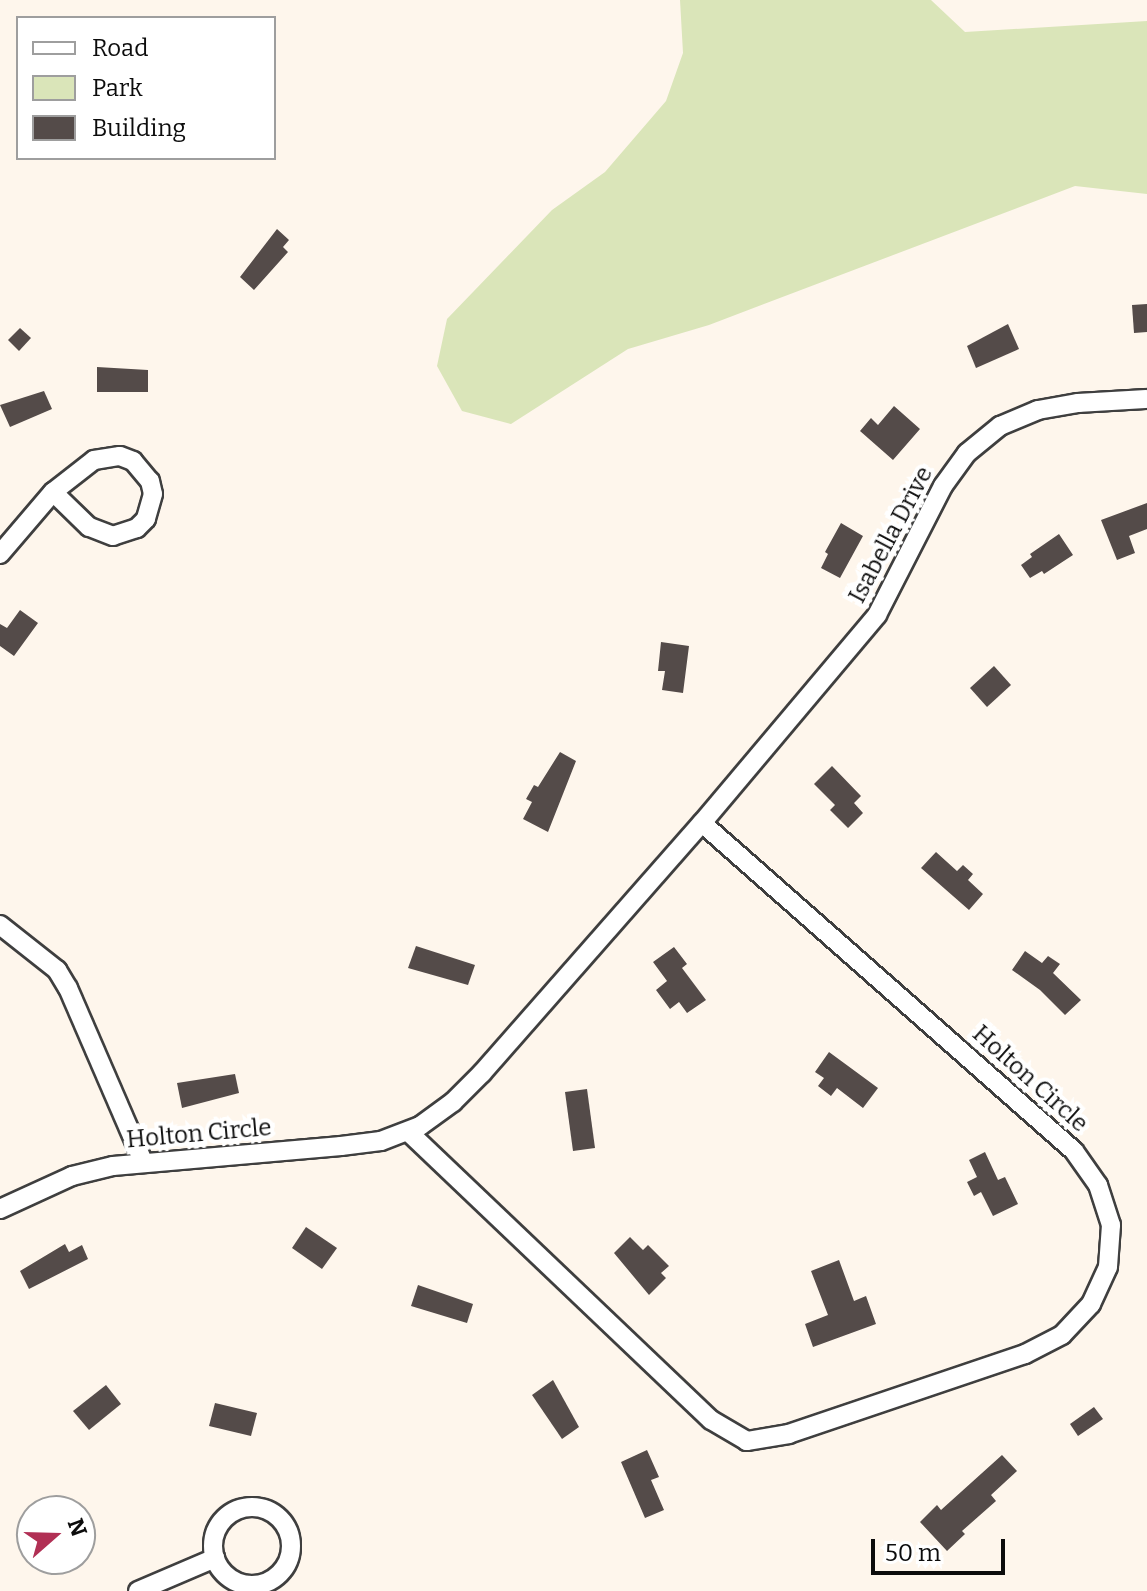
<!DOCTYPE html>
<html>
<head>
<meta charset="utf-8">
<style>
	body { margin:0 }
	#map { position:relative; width:1147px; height:1591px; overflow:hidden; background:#fef6ec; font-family:Bitter,serif }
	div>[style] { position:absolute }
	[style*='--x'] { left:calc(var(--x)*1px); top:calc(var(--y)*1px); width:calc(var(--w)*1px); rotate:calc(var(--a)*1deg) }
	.green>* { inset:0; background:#dae5b9 }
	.building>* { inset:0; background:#544b49 }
	.roads { filter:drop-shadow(2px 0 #3f3f3f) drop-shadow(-2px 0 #3f3f3f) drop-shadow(0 2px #3f3f3f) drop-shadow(0 -2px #3f3f3f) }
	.minor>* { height:18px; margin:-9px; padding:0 9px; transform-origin:9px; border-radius:9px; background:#fff }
	.minor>.ring { margin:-9px; padding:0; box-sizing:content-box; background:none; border:18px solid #fff; border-radius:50% }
	span { translate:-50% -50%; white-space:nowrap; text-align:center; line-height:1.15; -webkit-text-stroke:8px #fff; paint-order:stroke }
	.street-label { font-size:24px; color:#0c0c0c }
	.legend { position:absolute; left:16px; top:16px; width:260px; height:144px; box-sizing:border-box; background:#fff; border:2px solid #9e9e9e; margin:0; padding:10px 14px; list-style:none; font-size:24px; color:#0c0c0c }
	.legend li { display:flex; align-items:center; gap:16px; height:40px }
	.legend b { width:40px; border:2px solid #9e9e9e }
	.north { position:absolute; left:16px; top:1495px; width:80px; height:80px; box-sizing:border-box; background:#fff; border:2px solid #9e9e9e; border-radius:50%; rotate:70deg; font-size:22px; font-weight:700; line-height:32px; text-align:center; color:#0c0c0c }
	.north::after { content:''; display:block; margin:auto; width:28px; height:36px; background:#b12f54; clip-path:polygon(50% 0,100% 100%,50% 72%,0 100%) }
	.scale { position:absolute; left:871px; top:1539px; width:134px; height:36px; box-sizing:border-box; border:4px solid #0c0c0c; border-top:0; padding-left:10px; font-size:24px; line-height:28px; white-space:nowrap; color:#0c0c0c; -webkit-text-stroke:6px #fff; paint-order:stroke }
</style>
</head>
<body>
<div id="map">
	<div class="green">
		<div style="clip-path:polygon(680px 0,931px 0,965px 32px,1147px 21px,1147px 194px,1075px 186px,709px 325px,628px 349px,511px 424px,462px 411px,437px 366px,447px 319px,552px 210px,605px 172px,666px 101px,683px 53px)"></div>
	</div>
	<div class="building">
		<div style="clip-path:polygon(277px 229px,289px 240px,283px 247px,288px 252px,254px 290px,240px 277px)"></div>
		<div style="clip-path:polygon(1147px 304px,1147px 332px,1134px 333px,1132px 305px)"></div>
		<div style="clip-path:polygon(1008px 324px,1019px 349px,976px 368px,967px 346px)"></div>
		<div style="clip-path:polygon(20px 328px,31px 338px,19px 351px,8px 340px)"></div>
		<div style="clip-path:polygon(97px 367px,148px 370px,148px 392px,97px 392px)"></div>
		<div style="clip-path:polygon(44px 391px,52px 409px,10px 427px,0 405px)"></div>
		<div style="clip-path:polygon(894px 406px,920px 429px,893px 460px,860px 431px,871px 418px,878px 425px)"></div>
		<div style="clip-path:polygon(1147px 503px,1147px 529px,1129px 536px,1135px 553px,1117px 560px,1101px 520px)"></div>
		<div style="clip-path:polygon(841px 523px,863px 536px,840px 578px,821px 568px,828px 554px,825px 552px)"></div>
		<div style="clip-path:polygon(1059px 534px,1073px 555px,1044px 574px,1042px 571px,1030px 578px,1021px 565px,1032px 557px,1030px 554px)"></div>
		<div style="clip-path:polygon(20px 610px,38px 623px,14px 656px,0 646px,0 624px,7px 628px)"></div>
		<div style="clip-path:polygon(661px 642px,689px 646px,683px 693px,662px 690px,665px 671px,658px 671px)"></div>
		<div style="clip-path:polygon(994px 666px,1011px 685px,987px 707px,970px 688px)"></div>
		<div style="clip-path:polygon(560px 752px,576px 761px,548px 832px,523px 819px,532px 802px,526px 799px,534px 785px,538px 787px)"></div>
		<div style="clip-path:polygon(832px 766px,861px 796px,854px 803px,863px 813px,848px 828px,830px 810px,835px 805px,814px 784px)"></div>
		<div style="clip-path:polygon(936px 852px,957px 871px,963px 865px,973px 874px,968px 880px,983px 894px,969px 910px,921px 868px)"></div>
		<div style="clip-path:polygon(416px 946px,475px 965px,468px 985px,408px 968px)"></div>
		<div style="clip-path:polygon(674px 947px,687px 964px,682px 968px,706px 1000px,687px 1013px,679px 1002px,670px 1009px,656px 990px,667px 981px,653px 962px)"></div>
		<div style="clip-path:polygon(1025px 951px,1042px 963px,1048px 956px,1060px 964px,1053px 973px,1081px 1000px,1065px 1015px,1040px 990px,1012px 970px)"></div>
		<div style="clip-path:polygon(829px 1052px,878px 1088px,863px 1108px,837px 1088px,831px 1096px,818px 1086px,824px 1078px,815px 1072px)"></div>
		<div style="clip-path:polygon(235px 1074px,239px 1093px,182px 1108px,177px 1083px)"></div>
		<div style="clip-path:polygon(587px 1089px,595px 1148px,573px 1151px,565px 1092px)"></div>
		<div style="clip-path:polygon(985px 1152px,998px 1180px,1005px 1177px,1018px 1204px,993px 1216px,981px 1192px,974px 1196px,967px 1182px,977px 1177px,969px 1160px)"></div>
		<div style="clip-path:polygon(306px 1227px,337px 1248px,322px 1269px,292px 1248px)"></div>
		<div style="clip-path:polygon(630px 1237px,643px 1250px,648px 1245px,669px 1266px,661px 1273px,666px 1278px,649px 1295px,614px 1253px)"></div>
		<div style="clip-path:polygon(65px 1244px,69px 1252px,82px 1245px,88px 1259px,29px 1289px,20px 1271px)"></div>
		<div style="clip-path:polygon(839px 1260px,854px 1301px,866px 1296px,876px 1324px,813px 1347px,805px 1324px,828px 1315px,811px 1271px)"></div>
		<div style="clip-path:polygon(418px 1285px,473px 1304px,467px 1323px,411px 1306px)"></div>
		<div style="clip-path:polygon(553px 1380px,579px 1427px,562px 1439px,532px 1395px)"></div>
		<div style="clip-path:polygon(106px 1385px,121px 1404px,89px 1430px,73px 1411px)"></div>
		<div style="clip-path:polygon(215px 1403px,257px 1413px,251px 1436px,209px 1426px)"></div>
		<div style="clip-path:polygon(1094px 1407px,1103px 1419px,1078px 1436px,1070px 1424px)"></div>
		<div style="clip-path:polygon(647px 1450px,659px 1477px,651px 1480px,664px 1510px,645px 1518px,621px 1462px)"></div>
		<div style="clip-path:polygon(1002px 1455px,1017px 1471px,991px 1495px,996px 1501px,962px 1531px,965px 1534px,947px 1551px,920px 1522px,937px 1505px,941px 1510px)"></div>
	</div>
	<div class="roads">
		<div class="minor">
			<div style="--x:0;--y:554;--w:82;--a:-49.5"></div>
			<div style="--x:53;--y:492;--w:52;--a:-38"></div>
			<div style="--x:94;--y:460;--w:26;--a:-9"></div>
			<div style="--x:120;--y:456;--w:14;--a:21"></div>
			<div style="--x:133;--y:461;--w:26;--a:50"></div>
			<div style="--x:150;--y:481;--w:13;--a:77"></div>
			<div style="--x:153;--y:494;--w:26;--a:106"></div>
			<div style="--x:146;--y:519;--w:13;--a:135"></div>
			<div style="--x:137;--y:528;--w:25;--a:162"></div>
			<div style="--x:113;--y:536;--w:26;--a:-159"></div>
			<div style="--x:89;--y:527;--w:50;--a:-135.8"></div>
			<div style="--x:702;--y:823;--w:272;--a:-49.9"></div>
			<div style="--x:877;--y:615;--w:145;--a:-62.9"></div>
			<div style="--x:943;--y:486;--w:41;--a:-54"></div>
			<div style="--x:967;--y:453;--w:43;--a:-39.3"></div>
			<div style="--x:1000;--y:426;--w:41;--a:-22.8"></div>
			<div style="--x:1038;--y:410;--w:41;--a:-9.9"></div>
			<div style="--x:1078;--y:403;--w:69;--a:-3.3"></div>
			<div style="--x:0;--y:925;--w:73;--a:38.3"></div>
			<div style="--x:57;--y:970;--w:21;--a:59"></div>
			<div style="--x:68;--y:988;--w:189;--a:66.6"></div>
			<div style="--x:0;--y:1209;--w:79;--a:-24.6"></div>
			<div style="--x:72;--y:1176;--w:42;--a:-13.7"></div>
			<div style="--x:113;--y:1166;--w:229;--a:-5"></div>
			<div style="--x:341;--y:1146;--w:40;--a:-7.1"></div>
			<div style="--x:381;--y:1141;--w:42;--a:-21"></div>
			<div style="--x:420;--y:1126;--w:41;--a:-36"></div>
			<div style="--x:453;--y:1102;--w:41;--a:-45"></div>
			<div style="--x:482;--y:1073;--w:333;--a:-48.7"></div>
			<div style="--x:702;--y:823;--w:496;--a:41.4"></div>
			<div style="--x:1074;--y:1151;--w:42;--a:54.8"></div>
			<div style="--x:1098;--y:1185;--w:42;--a:72"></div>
			<div style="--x:1111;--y:1225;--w:42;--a:94.1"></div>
			<div style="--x:1108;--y:1267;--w:41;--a:114.7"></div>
			<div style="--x:1091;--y:1304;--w:42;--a:133.1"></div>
			<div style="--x:1062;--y:1335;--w:42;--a:152.8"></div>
			<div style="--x:1025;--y:1354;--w:249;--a:161.3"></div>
			<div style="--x:789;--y:1434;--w:43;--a:170.5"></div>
			<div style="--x:747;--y:1441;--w:42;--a:-149.7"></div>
			<div style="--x:711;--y:1420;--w:417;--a:-136.4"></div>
			<div class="ring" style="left:213px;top:1507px;width:60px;height:60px"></div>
			<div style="--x:138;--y:1591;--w:84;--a:-23.2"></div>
		</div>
	</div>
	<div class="street-label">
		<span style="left:891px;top:535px;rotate:-62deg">Isabella Drive</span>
		<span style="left:1030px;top:1079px;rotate:42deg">Holton Circle</span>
		<span style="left:199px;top:1134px;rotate:-5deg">Holton Circle</span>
	</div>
	<ul class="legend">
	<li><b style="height:10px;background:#fff"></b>Road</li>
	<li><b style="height:22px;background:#dae5b9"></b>Park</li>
	<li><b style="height:22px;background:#544b49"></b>Building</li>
	</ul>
	<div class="north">N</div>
	<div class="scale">50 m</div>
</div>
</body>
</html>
